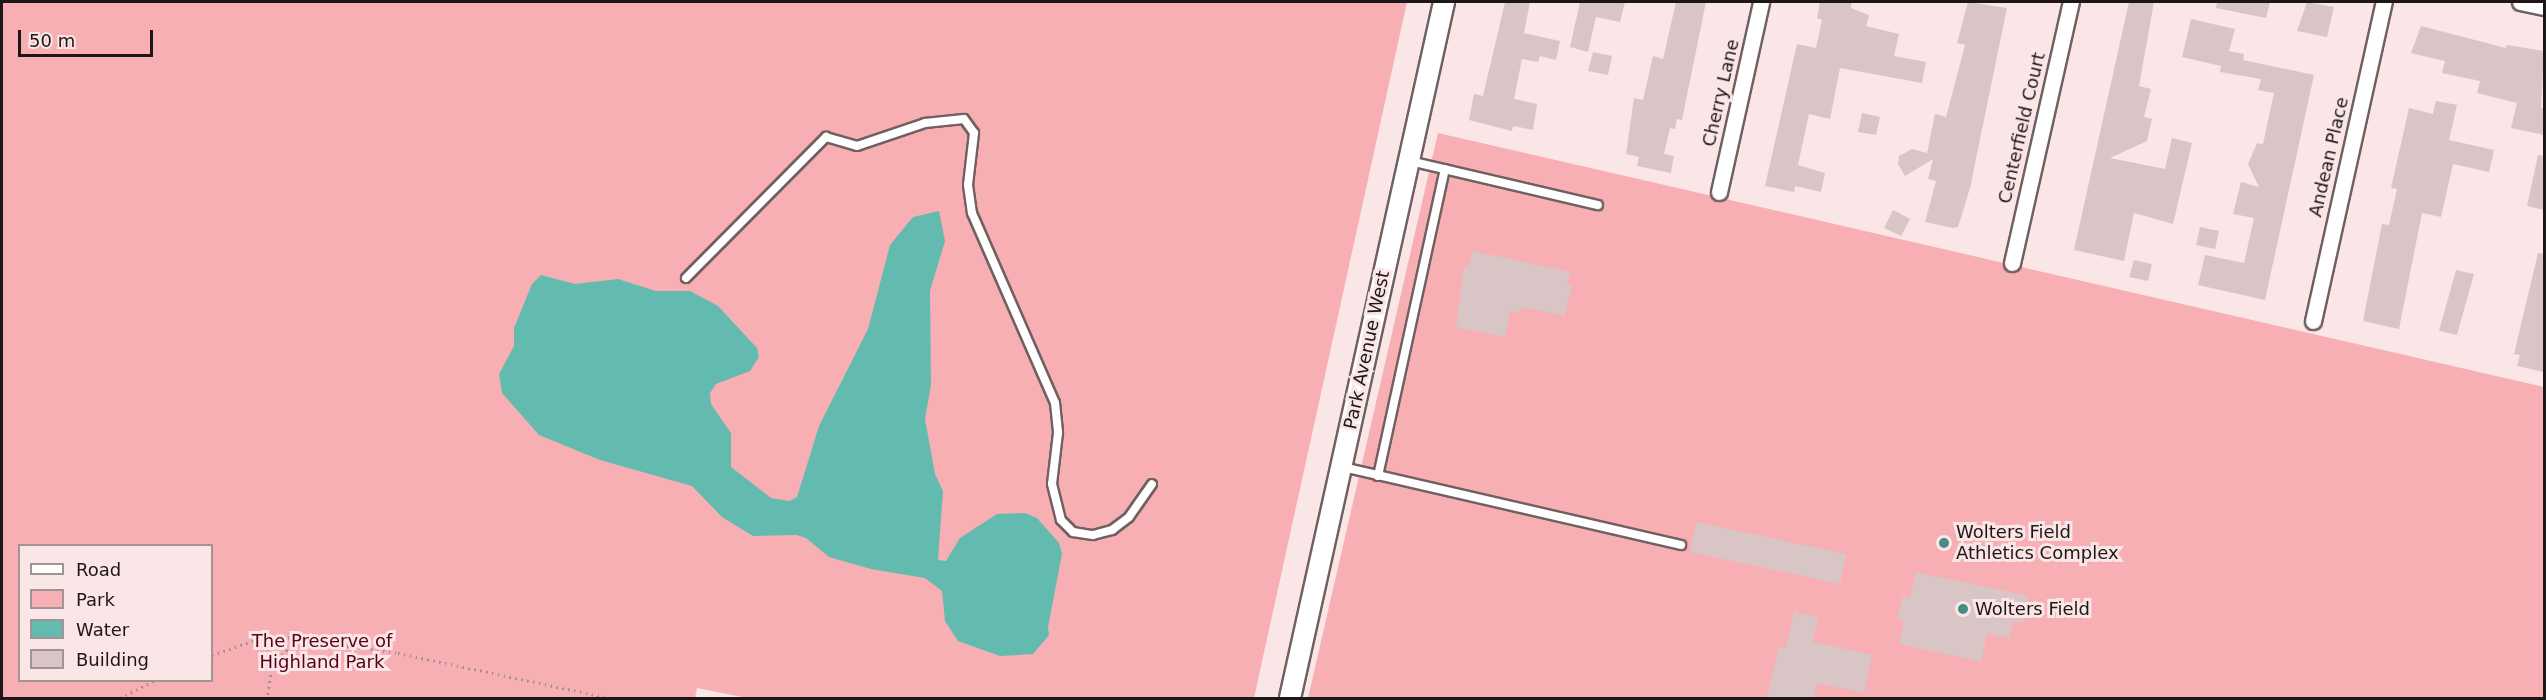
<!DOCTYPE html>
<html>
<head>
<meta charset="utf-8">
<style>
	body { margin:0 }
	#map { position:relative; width:2546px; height:700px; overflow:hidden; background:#fae6e7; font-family:"DejaVu Sans",sans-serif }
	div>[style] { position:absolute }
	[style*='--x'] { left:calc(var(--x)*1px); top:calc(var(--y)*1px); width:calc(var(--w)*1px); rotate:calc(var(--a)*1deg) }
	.green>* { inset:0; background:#f7afb4 }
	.water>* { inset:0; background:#63bbaf }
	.building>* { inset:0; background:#d9c5c6 }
	.path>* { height:3px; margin-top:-1.5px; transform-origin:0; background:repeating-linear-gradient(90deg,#9f9191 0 1.5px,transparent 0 6px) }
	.roads { filter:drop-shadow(2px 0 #716060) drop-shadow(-2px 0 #716060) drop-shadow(0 2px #716060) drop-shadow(0 -2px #716060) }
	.service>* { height:8px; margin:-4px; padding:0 4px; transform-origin:4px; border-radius:4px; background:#fff }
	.minor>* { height:15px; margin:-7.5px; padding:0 7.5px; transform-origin:7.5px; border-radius:7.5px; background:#fff }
	.tertiary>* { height:20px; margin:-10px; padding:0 10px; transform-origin:10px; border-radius:10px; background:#fff }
	.dots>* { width:16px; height:16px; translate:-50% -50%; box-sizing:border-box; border:3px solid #fae6e7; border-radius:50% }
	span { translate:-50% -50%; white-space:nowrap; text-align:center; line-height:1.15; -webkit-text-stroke:6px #fae6e7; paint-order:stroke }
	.street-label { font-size:18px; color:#1d1717 }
	.poi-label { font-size:18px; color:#1d1717 }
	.left { translate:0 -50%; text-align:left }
	.park-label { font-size:18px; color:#580019 }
	.frame { position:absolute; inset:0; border:3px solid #1d1717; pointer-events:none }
	.legend { position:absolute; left:18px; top:544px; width:195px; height:138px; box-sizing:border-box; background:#fae6e7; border:2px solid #a29394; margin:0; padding:8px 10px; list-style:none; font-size:18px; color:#1d1717 }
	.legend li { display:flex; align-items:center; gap:12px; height:30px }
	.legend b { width:30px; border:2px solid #a29394 }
	.scale { position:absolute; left:18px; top:30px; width:135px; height:27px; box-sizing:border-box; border:3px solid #1d1717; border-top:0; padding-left:8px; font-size:18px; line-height:21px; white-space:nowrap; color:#1d1717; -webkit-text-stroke:4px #fae6e7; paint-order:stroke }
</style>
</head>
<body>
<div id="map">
	<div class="green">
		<div style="clip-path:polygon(evenodd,2px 2px,1407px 2px,1254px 698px,747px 698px,697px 688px,695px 698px,2px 698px,2px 2px,20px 546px,212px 546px,212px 680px,20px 680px,20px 546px)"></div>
		<div style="clip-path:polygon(1438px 133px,2544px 387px,2544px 698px,1308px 698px)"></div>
	</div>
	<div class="water">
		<div style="clip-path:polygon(939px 211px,945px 241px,930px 291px,931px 385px,925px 419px,935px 474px,943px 491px,938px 560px,946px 561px,960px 538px,997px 514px,1025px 513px,1037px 518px,1059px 543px,1062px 554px,1048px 627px,1049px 635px,1033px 654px,1000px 656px,958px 641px,945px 621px,942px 591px,925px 578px,871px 569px,829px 557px,806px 538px,797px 535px,753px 536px,722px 517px,692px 486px,600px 460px,539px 435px,502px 393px,499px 374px,514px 346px,514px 328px,532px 284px,541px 275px,575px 284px,618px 279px,656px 291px,690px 291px,718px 306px,757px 348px,759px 357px,750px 371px,716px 384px,710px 393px,711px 404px,731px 433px,731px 467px,771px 498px,790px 501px,797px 497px,819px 426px,868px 329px,890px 245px,913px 217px)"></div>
	</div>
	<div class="building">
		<div style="clip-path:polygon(1505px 2px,1530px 2px,1524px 33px,1560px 41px,1556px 60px,1540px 56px,1538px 62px,1522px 59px,1514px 99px,1537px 104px,1533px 130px,1513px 126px,1512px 131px,1469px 120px,1474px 94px,1483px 96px)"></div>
		<div style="clip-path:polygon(1580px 2px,1625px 2px,1620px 22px,1596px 17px,1588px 52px,1570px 47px)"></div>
		<div style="clip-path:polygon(1676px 2px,1706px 2px,1682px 120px,1677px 119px,1675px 129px,1670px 128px,1664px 154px,1674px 156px,1671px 173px,1637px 166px,1639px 157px,1626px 154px,1634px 98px,1643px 100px,1653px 56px,1663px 59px)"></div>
		<div style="clip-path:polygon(1820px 2px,1852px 2px,1851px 8px,1869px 15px,1866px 26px,1899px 34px,1894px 56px,1926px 62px,1922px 83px,1840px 68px,1830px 119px,1809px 114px,1798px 165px,1825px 173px,1821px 192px,1795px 186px,1794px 192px,1765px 186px,1797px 44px,1816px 48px,1822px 20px,1817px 18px)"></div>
		<div style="clip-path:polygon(1968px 2px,2007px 8px,1970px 188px,1958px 227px,1953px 228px,1925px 222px,1936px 181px,1928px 179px,1933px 159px,1905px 176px,1898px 164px,1899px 156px,1912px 149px,1927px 153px,1935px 114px,1946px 117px,1965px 45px,1957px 43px)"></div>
		<div style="clip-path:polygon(2129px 2px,2154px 2px,2139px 86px,2151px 89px,2144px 117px,2152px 119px,2147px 141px,2110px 158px,2165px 169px,2172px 138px,2192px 143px,2173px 224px,2134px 213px,2124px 261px,2074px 250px)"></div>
		<div style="clip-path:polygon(2217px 2px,2270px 2px,2266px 18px,2216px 8px)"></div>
		<div style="clip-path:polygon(2307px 2px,2334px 7px,2327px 37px,2297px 31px)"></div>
		<div style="clip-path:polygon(2191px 19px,2235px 29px,2229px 51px,2244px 54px,2243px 60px,2314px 75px,2265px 300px,2198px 285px,2205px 255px,2244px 263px,2254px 218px,2233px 214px,2241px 182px,2259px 187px,2248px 164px,2257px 143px,2263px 144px,2274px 93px,2258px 90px,2261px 79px,2220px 72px,2221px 66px,2182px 57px)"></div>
		<div style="clip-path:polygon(2421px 26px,2506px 48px,2507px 45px,2544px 51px,2541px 108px,2544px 108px,2544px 135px,2511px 128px,2517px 103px,2477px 93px,2480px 81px,2442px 73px,2445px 61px,2411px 53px)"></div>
		<div style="clip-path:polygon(1593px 52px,1612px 56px,1608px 75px,1588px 71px)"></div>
		<div style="clip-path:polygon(2436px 101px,2457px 105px,2449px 140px,2494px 150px,2489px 172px,2453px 164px,2441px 217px,2422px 213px,2399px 329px,2363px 321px,2382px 224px,2389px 225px,2397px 189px,2391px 188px,2409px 108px,2433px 114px)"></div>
		<div style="clip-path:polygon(1862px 113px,1880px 117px,1876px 135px,1858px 132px)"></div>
		<div style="clip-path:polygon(2538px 155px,2544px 156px,2544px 210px,2527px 206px)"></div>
		<div style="clip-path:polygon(1893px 210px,1910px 219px,1901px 236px,1884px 228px)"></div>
		<div style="clip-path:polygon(2200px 227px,2219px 231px,2215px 249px,2196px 245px)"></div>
		<div style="clip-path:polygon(1473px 251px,1570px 272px,1567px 284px,1572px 285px,1565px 316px,1521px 307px,1520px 313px,1510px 311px,1505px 337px,1456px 327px,1464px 266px,1469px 267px)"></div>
		<div style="clip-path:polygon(2538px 253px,2544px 254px,2544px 372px,2517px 366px,2520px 355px,2514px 354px)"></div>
		<div style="clip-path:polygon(2134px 260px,2152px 264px,2148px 281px,2129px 277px)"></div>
		<div style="clip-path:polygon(2456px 270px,2474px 274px,2457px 335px,2439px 331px)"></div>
		<div style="clip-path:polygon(1696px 522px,1846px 554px,1840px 584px,1690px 552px)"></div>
		<div style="clip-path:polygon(1916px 572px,2029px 596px,2023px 623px,2013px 621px,2009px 638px,1987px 633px,1981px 662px,1899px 644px,1904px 621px,1897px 620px,1903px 596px,1910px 598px)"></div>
		<div style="clip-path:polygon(1794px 612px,1818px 617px,1813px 642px,1872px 655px,1864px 693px,1817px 683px,1814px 699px,1766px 699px,1779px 647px,1786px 648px)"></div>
	</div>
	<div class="path">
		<div style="--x:264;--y:637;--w:28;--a:71"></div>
		<div style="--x:273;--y:663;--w:36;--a:100"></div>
		<div style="--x:212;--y:655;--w:61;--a:-19"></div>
		<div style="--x:270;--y:635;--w:129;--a:8"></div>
		<div style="--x:398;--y:653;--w:216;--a:12"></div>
		<div style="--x:273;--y:663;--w:34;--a:-43"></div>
		<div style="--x:120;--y:698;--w:39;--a:-27"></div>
	</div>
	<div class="roads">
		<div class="service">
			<div style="--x:1410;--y:161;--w:193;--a:13.2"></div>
			<div style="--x:686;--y:278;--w:199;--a:-45.2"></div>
			<div style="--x:826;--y:137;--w:32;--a:16"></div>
			<div style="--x:857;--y:146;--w:72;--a:-18.7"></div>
			<div style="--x:925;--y:123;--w:39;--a:-6"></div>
			<div style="--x:964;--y:119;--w:17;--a:54"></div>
			<div style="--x:974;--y:133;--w:52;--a:96.6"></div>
			<div style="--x:968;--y:185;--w:28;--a:82"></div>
			<div style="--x:972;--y:213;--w:207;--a:66.4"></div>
			<div style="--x:1055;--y:403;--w:30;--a:84"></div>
			<div style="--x:1058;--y:433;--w:51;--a:96.7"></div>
			<div style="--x:1052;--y:484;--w:37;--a:76"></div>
			<div style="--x:1061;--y:520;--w:17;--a:45"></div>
			<div style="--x:1073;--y:532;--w:20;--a:9"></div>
			<div style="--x:1093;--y:535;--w:20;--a:-15"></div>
			<div style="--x:1112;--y:530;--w:21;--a:-37"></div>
			<div style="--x:1129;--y:517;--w:40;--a:-55.1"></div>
			<div style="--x:1343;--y:467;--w:347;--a:13"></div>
			<div style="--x:1378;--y:476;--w:314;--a:-77.7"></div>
		</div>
		<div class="minor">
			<div style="--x:2520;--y:2;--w:25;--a:12"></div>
			<div style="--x:1719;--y:192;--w:195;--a:-77.5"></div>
			<div style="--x:2012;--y:263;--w:268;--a:-77.3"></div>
			<div style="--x:2313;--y:321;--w:327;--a:-77.5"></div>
		</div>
		<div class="tertiary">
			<div style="--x:1290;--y:698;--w:713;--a:-77.52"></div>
		</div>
	</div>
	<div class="dots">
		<div style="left:1944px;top:543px;background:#478c83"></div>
		<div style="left:1963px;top:609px;background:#478c83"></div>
	</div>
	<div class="street-label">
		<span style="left:1721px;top:93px;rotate:-77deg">Cherry Lane</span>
		<span style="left:2022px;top:128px;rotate:-77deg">Centerfield Court</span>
		<span style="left:2329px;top:157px;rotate:-77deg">Andean Place</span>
		<span style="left:1367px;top:350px;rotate:-78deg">Park Avenue West</span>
	</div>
	<div class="poi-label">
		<span class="left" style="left:1956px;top:543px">Wolters Field<br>Athletics Complex</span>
		<span class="left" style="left:1975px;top:609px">Wolters Field</span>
	</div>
	<div class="park-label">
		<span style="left:322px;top:652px">The Preserve of<br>Highland Park</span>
	</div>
	<div class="frame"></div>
	<ul class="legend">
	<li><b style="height:8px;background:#fff"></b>Road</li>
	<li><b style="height:16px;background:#f7afb4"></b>Park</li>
	<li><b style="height:16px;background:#63bbaf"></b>Water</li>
	<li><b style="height:16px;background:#d9c5c6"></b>Building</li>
	</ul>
	<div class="scale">50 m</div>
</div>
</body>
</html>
